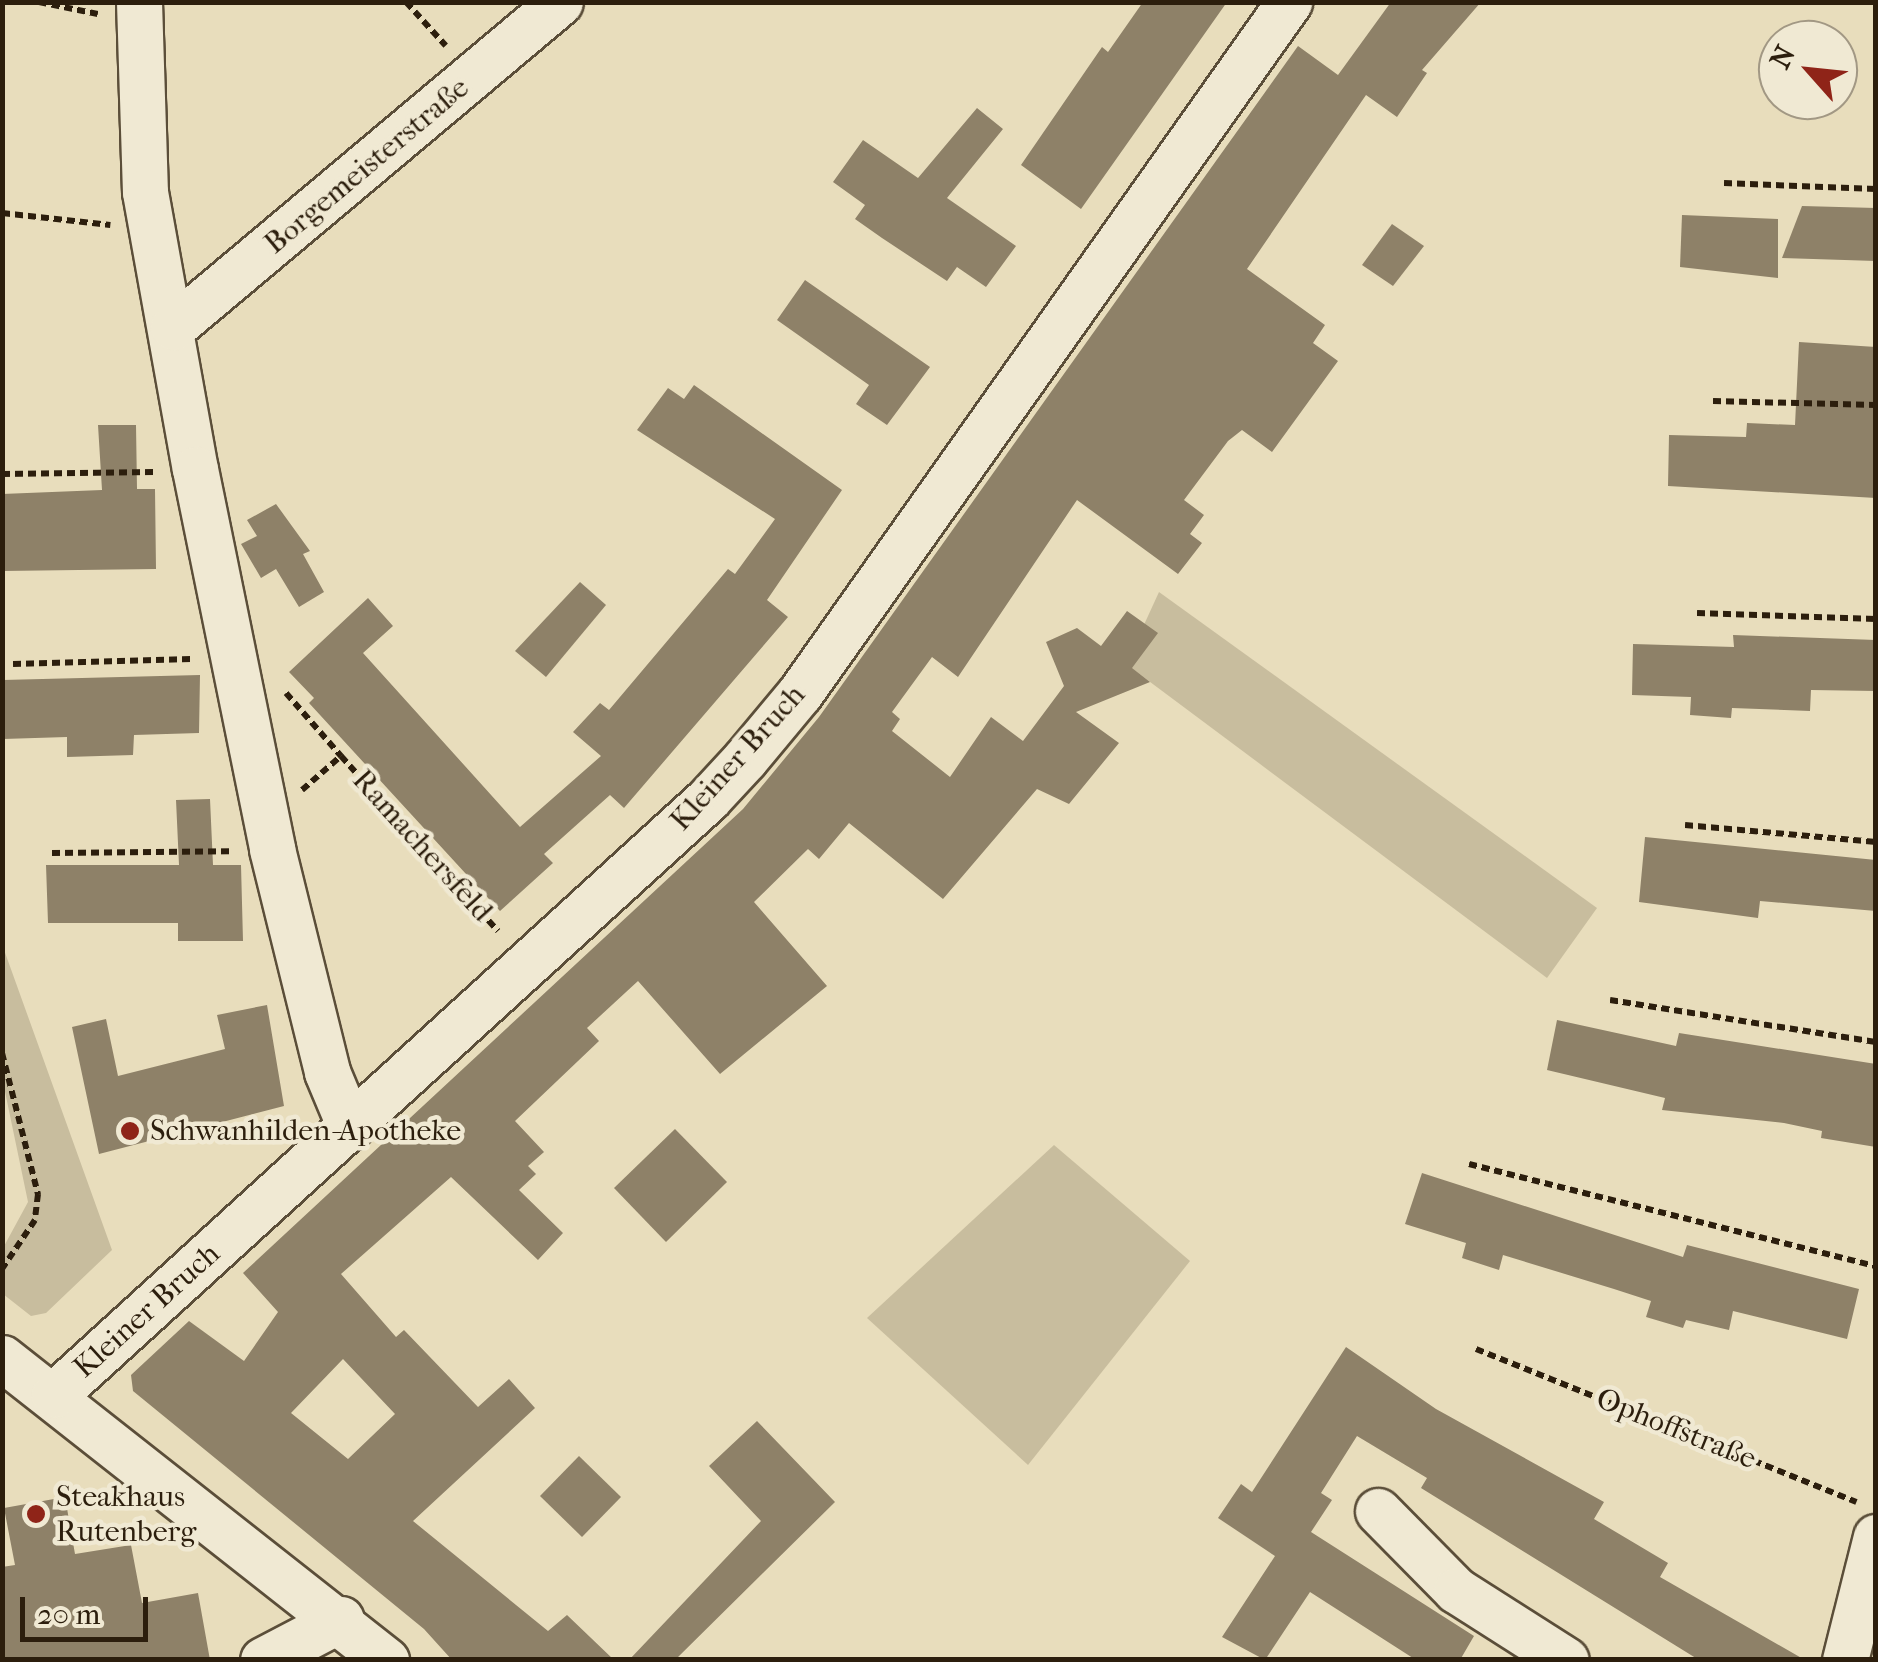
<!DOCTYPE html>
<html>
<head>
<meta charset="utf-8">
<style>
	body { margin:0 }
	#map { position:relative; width:1878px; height:1662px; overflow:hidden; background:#e8ddbc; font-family:"IM FELL French Canon",serif }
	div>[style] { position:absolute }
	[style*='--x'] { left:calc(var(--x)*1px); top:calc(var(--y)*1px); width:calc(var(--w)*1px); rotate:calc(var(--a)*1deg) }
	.green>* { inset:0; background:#c8bd9e }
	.building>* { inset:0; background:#8e8168 }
	.path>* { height:6px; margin-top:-3px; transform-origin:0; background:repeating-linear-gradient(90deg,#2c1e0d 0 8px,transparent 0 13px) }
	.roads { filter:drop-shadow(2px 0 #5b4e39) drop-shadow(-2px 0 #5b4e39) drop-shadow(0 2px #5b4e39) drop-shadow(0 -2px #5b4e39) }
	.minor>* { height:45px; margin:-22.5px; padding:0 22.5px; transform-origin:22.5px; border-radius:22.5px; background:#f0e9d3 }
	.dots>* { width:28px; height:28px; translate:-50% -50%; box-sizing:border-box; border:5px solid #f0e9d3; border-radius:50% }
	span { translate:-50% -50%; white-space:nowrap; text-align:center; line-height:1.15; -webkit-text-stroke:9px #f0e9d3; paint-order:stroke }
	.street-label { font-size:30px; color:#2c1e0d }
	.poi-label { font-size:30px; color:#2c1e0d }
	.left { translate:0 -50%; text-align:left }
	.frame { position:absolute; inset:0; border:5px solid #2c1e0d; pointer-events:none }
	.north { position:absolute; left:1758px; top:20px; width:100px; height:100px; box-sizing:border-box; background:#f0e9d3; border:2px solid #a29884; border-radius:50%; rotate:297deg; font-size:28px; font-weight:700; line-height:40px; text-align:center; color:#2c1e0d }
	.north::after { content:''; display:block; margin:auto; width:35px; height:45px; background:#8f2418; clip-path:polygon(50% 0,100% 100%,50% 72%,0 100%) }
	.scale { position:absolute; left:20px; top:1597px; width:128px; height:45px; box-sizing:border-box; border:5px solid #2c1e0d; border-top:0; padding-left:12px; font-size:30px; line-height:35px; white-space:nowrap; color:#2c1e0d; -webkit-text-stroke:8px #f0e9d3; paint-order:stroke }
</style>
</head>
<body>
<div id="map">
	<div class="green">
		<div style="clip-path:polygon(1159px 592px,1597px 908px,1547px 978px,1126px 664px)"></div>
		<div style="clip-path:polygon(3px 947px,112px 1250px,46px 1313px,31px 1316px,3px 1294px,3px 1248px,28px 1202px,3px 1082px)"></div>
		<div style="clip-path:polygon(1054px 1145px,1190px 1261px,1028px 1465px,867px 1318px)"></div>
	</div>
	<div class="building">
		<div style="clip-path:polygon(1143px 2px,1227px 2px,1081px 209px,1021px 165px,1102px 47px,1108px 52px)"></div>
		<div style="clip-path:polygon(evenodd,1391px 2px,1481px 2px,1422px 70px,1427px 73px,1397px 117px,1366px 95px,1247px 269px,1325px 325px,1313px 343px,1338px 361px,1272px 452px,1242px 430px,1228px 441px,1184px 500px,1204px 515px,1190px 534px,1202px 543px,1178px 574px,1077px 500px,958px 677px,932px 657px,892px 712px,900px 719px,892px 731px,950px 777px,991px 717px,1023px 741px,1064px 686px,1046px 642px,1077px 628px,1101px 646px,1127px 611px,1158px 633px,1132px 668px,1150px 682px,1076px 712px,1119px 743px,1069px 804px,1037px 789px,943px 899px,849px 823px,819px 859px,808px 849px,754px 902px,827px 986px,720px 1074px,638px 981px,587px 1028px,599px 1041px,515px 1121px,544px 1152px,528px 1166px,536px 1174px,519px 1190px,563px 1233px,538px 1260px,451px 1177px,341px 1274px,396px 1337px,404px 1330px,478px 1407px,509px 1379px,535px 1408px,413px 1521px,548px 1631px,567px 1615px,614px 1660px,452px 1660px,424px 1629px,133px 1391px,131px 1375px,189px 1321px,244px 1361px,278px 1312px,243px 1273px,743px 809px,819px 717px,1298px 46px,1338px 75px,1391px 2px,343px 1359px,395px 1414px,348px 1459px,291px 1413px,343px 1359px)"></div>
		<div style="clip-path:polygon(977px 108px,1003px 129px,947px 198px,1016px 246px,986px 287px,957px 267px,947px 281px,882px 238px,855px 219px,865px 205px,833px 182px,863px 140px,918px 178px)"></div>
		<div style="clip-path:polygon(1802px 206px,1876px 208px,1876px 261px,1782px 258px)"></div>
		<div style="clip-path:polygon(1682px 215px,1778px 219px,1778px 278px,1680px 267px)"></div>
		<div style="clip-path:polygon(1392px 224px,1424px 246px,1393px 286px,1362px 265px)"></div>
		<div style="clip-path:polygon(805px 280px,930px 367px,887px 425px,856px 404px,869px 385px,777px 320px)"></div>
		<div style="clip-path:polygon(1799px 342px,1876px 347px,1876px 498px,1668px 486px,1669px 435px,1746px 437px,1747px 423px,1795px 425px)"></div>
		<div style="clip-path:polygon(694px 385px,842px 490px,767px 600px,788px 617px,624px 808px,610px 795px,544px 854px,553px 863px,500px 911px,309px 703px,314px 698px,289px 672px,368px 598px,393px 626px,363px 653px,520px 827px,601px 756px,573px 732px,600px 703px,609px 710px,728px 569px,735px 574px,775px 519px,637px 430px,668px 388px,684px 399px)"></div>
		<div style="clip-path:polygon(98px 425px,136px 425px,137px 489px,155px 489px,156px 569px,2px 571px,2px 494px,102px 490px)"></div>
		<div style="clip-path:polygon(276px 504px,310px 551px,303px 554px,324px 592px,299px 607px,276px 569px,261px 578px,241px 544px,257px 536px,247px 520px)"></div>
		<div style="clip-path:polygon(580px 582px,606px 605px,546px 677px,515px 651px)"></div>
		<div style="clip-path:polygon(1733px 635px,1876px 640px,1876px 691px,1811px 690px,1810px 711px,1732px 708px,1731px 718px,1690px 715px,1691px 697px,1632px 695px,1633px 644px,1734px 647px)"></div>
		<div style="clip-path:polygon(200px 675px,199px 733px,134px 735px,133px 755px,67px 757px,67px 737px,3px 739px,3px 680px)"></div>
		<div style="clip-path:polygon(210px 799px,213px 865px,241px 865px,243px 941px,178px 941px,178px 923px,48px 923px,46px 865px,179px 865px,176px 800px)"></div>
		<div style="clip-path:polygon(1645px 837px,1876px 860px,1876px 911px,1760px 901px,1758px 918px,1639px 902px)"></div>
		<div style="clip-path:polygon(267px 1005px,284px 1106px,99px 1154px,72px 1027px,106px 1019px,118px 1076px,225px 1049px,217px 1015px)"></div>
		<div style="clip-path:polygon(1557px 1020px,1676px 1046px,1679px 1033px,1876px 1064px,1876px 1147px,1821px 1138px,1822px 1131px,1784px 1123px,1662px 1110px,1665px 1098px,1547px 1070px)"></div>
		<div style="clip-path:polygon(675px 1129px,727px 1182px,666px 1242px,614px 1188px)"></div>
		<div style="clip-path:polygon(1422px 1173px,1683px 1257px,1687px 1245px,1859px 1289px,1847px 1339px,1733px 1311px,1729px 1330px,1686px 1320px,1683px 1328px,1646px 1317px,1651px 1301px,1614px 1289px,1503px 1255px,1499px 1270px,1462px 1258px,1466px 1243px,1405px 1224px)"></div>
		<div style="clip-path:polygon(1346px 1347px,1436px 1409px,1604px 1502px,1594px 1519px,1668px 1563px,1660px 1577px,1805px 1660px,1699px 1660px,1421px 1488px,1427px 1478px,1357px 1436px,1321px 1493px,1332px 1500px,1311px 1532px,1474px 1636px,1460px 1660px,1416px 1660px,1310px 1592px,1265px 1660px,1222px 1637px,1275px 1556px,1218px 1518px,1241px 1484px,1252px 1492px)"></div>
		<div style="clip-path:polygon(757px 1421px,835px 1502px,675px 1660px,629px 1660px,761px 1521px,709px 1466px)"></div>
		<div style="clip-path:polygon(579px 1456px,621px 1497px,582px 1537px,540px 1496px)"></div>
		<div style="clip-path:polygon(65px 1497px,75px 1554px,131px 1545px,142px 1603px,198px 1593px,210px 1660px,2px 1660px,2px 1567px,15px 1565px,4px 1508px)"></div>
	</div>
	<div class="path">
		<div style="--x:39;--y:2;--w:60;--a:11.5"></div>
		<div style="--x:406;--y:2;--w:59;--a:47.7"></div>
		<div style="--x:1724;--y:183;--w:152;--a:2.3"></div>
		<div style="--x:2;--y:213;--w:109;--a:6.3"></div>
		<div style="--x:1713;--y:401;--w:163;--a:1.4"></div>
		<div style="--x:2;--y:474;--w:152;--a:-0.8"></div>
		<div style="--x:1697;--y:613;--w:179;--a:1.9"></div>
		<div style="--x:13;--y:664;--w:178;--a:-1.6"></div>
		<div style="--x:286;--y:693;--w:84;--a:48.9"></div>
		<div style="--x:302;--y:790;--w:52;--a:-41.1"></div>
		<div style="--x:341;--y:756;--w:235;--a:48.1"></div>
		<div style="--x:1685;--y:825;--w:192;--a:5.1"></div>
		<div style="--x:52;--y:853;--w:179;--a:-0.6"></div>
		<div style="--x:1610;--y:1000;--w:269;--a:9"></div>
		<div style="--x:2;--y:1053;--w:146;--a:75.7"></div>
		<div style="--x:38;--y:1194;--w:26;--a:97"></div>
		<div style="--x:35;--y:1220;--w:59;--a:124"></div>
		<div style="--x:1469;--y:1164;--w:420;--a:14.1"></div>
		<div style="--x:1476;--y:1349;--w:410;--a:21.9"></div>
	</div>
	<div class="roads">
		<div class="minor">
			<div style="--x:139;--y:2;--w:190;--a:88.2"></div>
			<div style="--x:145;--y:192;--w:281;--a:79.8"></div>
			<div style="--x:195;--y:469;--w:388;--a:78.5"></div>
			<div style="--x:272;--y:849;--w:230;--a:76.1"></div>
			<div style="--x:327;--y:1072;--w:60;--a:67.3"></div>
			<div style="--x:173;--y:327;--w:505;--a:-40.02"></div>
			<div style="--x:2;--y:1358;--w:489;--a:38.2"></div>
			<div style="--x:54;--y:1395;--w:885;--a:-42.34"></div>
			<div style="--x:708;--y:799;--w:54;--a:-47.2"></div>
			<div style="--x:745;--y:759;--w:86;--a:-50.2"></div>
			<div style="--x:800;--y:693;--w:847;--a:-54.71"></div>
			<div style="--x:1378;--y:1511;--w:111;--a:45.4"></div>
			<div style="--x:1456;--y:1590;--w:130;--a:32.5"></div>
			<div style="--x:263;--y:1660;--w:88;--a:-27.7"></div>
			<div style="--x:1845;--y:1660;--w:127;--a:-75.9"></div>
		</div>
	</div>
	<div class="dots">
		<div style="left:130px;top:1131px;background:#8f2418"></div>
		<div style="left:36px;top:1514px;background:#8f2418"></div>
	</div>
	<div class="street-label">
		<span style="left:367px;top:166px;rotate:-40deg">Borgemeisterstraße</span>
		<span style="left:738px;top:758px;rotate:-48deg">Kleiner Bruch</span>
		<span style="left:422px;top:846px;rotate:48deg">Ramachersfeld</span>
		<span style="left:147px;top:1311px;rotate:-42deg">Kleiner Bruch</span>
		<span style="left:1676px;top:1429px;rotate:22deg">Ophoffstraße</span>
	</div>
	<div class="poi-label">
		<span class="left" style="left:150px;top:1131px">Schwanhilden-Apotheke</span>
		<span class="left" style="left:56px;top:1514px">Steakhaus<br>Rutenberg</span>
	</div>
	<div class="frame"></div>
	<div class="north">N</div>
	<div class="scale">20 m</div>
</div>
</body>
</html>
